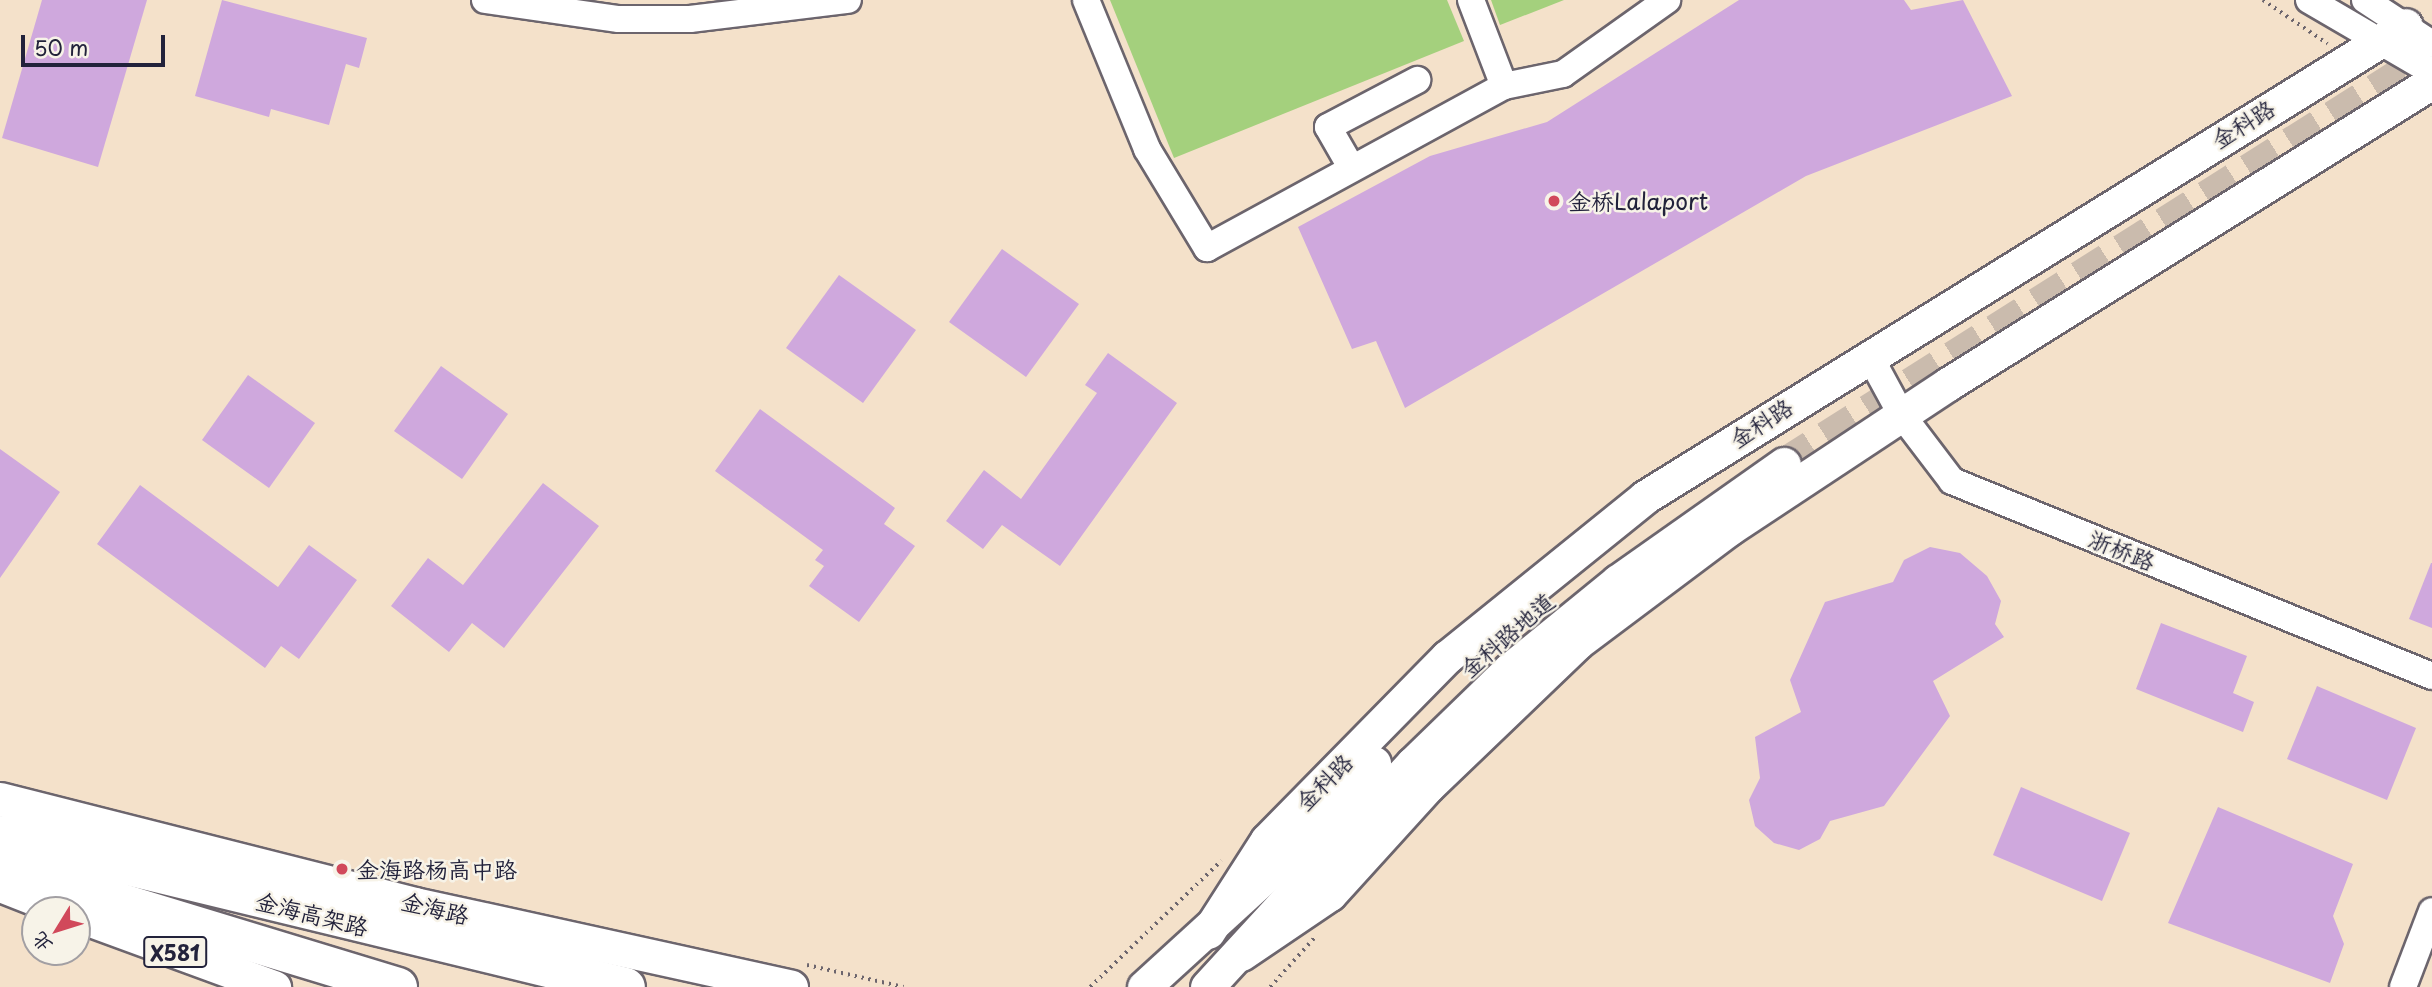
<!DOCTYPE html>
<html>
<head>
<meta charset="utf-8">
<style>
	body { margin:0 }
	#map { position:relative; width:2432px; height:987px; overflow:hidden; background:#f4e1ca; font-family:"Playpen Sans","LXGW WenKai TC",sans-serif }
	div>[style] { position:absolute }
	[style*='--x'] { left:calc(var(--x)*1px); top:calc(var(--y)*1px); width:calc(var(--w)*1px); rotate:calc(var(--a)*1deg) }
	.green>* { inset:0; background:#a4d07d }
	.building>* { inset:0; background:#cfa8dd }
	.major-tunnel>* { height:33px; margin-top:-16.5px; transform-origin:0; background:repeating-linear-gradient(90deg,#cabbad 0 33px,transparent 0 50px) }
	.path>* { height:3.5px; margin-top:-1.75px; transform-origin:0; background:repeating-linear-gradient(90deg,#6c656d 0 2px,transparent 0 7px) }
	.roads { filter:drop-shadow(2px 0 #6c656d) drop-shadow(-2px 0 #6c656d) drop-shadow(0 2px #6c656d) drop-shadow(0 -2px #6c656d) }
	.minor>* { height:26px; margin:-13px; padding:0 13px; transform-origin:13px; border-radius:13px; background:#fff }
	.major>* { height:33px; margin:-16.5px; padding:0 16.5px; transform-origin:16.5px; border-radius:16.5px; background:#fff }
	.highway>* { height:38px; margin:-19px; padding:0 19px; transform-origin:19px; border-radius:19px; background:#fff }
	.dots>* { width:19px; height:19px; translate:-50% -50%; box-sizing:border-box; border:4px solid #f7f3e8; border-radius:50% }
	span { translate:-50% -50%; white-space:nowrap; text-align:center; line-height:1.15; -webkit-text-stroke:5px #f7f3e8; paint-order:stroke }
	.shield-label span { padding:2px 5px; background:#f7f3e8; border:2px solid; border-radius:5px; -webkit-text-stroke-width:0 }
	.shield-label { font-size:21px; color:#22223b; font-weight:700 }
	.street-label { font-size:23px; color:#22223b }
	.poi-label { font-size:23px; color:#22223b }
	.left { translate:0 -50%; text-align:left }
	.north { position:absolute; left:21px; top:896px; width:70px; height:70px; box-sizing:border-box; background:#f7f3e8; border:2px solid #a29fa3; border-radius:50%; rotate:232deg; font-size:19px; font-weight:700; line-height:28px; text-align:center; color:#22223b }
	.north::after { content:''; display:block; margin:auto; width:24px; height:32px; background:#d1495b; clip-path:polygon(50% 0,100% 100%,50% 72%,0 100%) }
	.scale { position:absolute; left:21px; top:35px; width:144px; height:32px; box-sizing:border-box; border:4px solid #22223b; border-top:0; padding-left:9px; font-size:21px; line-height:24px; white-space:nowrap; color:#22223b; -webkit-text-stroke:5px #f7f3e8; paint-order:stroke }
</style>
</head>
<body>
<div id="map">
	<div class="green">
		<div style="clip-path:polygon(1110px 0,1447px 0,1464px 41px,1174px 158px)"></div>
		<div style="clip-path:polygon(1491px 0,1564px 0,1500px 25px)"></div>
	</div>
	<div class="building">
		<div style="clip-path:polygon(42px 0,147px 0,98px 167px,2px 138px)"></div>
		<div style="clip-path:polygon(222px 0,367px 38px,359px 68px,346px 64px,329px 125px,271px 109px,269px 117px,195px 96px)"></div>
		<div style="clip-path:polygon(1739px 0,1904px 0,1911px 10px,1963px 0,2012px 96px,1806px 176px,1405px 408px,1376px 341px,1352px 349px,1298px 227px,1430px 156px,1547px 122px)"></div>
		<div style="clip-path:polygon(1002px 249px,1079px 304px,1026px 377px,949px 322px)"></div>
		<div style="clip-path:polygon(839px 275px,916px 330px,863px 403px,786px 348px)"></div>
		<div style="clip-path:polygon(1108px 353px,1177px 403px,1060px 566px,1002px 525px,983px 549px,946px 521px,984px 470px,1021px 499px,1097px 393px,1085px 385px)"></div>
		<div style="clip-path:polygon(441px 366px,508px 414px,462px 479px,394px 431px)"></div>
		<div style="clip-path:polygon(248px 375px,315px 423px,269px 488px,202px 440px)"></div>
		<div style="clip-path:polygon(760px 409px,895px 508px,884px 524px,915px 546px,859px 622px,809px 586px,824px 566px,815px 560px,823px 550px,715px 471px)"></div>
		<div style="clip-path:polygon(0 449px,60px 492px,0 578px)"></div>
		<div style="clip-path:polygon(543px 483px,599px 526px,504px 648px,472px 623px,449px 652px,391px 606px,428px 558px,463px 585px)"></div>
		<div style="clip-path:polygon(140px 485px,278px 587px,309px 545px,357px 580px,299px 659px,281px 646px,265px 668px,97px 544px)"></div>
		<div style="clip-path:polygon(1930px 547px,1960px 553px,1987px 576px,2001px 601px,1995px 624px,2004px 637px,1933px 681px,1950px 716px,1884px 806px,1830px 821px,1820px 839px,1799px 850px,1774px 843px,1755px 826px,1749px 800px,1760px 778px,1755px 737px,1801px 712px,1790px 680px,1825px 602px,1893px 582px,1904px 560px)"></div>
		<div style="clip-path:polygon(2431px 563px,2432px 563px,2432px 628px,2409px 619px)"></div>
		<div style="clip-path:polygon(2161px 623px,2247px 656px,2233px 693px,2254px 702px,2243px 732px,2136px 689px)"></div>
		<div style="clip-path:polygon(2317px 686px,2416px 728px,2387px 800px,2287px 759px)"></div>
		<div style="clip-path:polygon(2021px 787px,2130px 833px,2102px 901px,1993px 855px)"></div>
		<div style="clip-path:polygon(2218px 807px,2353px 864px,2333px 916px,2344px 944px,2330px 983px,2168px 923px)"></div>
	</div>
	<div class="major-tunnel">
		<div style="--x:1784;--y:464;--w:767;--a:-32.32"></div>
	</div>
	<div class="path">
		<div style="--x:2263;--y:0;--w:78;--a:34.1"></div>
		<div style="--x:807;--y:965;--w:99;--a:12.8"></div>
		<div style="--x:1090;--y:987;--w:182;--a:-43.9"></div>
		<div style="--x:1270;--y:987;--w:67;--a:-48"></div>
	</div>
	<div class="roads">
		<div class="minor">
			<div style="--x:485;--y:0;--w:135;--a:8.1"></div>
			<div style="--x:619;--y:19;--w:71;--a:0"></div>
			<div style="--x:690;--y:19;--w:159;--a:-6.9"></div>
			<div style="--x:1086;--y:0;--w:161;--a:67.7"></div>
			<div style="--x:1147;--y:149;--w:116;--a:58.8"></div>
			<div style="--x:1207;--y:248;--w:338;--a:-28.6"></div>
			<div style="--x:1504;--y:86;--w:92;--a:-111"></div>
			<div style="--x:2309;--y:0;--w:143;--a:30.3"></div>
			<div style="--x:2365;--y:0;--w:80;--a:33.3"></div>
			<div style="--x:1504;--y:86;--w:60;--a:-11.5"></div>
			<div style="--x:1563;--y:74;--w:128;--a:-35.4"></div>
			<div style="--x:1351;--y:167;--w:46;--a:-119.9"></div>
			<div style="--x:1328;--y:127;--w:101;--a:-27.8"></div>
			<div style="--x:1869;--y:355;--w:67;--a:61.5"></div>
			<div style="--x:1901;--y:414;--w:84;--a:52.7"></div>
			<div style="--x:1952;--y:481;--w:518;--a:22.11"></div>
			<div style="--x:2403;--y:987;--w:81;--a:-69.1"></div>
		</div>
		<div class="major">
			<div style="--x:0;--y:799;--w:428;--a:14.2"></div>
			<div style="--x:415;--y:904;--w:385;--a:12.4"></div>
			<div style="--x:0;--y:885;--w:69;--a:21.3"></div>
			<div style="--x:77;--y:915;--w:210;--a:20.1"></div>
			<div style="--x:1208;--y:932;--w:109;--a:-57.3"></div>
			<div style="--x:1267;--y:840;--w:257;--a:-45.5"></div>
			<div style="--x:1447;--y:657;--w:255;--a:-38.9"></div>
			<div style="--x:1645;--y:497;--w:895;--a:-31.81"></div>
			<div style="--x:1241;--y:954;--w:107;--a:-34"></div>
			<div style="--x:1330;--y:894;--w:146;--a:-47.8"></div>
			<div style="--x:1428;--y:786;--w:207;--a:-43.8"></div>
			<div style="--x:1577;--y:643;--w:190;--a:-36.9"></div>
			<div style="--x:1729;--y:529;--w:263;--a:-33.5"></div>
			<div style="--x:1948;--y:384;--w:570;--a:-31.96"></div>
			<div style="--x:1144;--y:987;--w:188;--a:-42.4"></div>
			<div style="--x:1283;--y:860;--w:133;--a:-46.8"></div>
			<div style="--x:1207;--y:987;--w:304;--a:-47.4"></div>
			<div style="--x:1413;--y:763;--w:135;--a:-44.1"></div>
			<div style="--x:1510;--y:669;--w:139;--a:-39.2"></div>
			<div style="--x:1618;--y:581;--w:203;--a:-35.2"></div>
		</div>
		<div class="highway">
			<div style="--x:0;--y:835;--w:644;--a:13.65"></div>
			<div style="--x:0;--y:866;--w:416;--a:16.9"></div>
		</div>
	</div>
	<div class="dots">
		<div style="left:1554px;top:201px;background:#d1495b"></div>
		<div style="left:342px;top:869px;background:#d1495b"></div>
	</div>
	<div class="shield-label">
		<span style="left:175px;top:952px">X581</span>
	</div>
	<div class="street-label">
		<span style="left:2243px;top:124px;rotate:-32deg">金科路</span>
		<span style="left:1761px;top:423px;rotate:-33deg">金科路</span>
		<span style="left:2122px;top:550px;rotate:22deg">浙桥路</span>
		<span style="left:1507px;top:635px;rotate:-41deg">金科路地道</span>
		<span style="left:1324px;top:782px;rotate:-45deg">金科路</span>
		<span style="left:435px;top:908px;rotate:13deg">金海路</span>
		<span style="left:312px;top:914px;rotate:14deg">金海高架路</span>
	</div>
	<div class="poi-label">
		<span class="left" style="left:1568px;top:201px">金桥Lalaport</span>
		<span class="left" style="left:356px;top:869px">金海路杨高中路</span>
	</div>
	<div class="north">北</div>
	<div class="scale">50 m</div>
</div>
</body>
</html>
